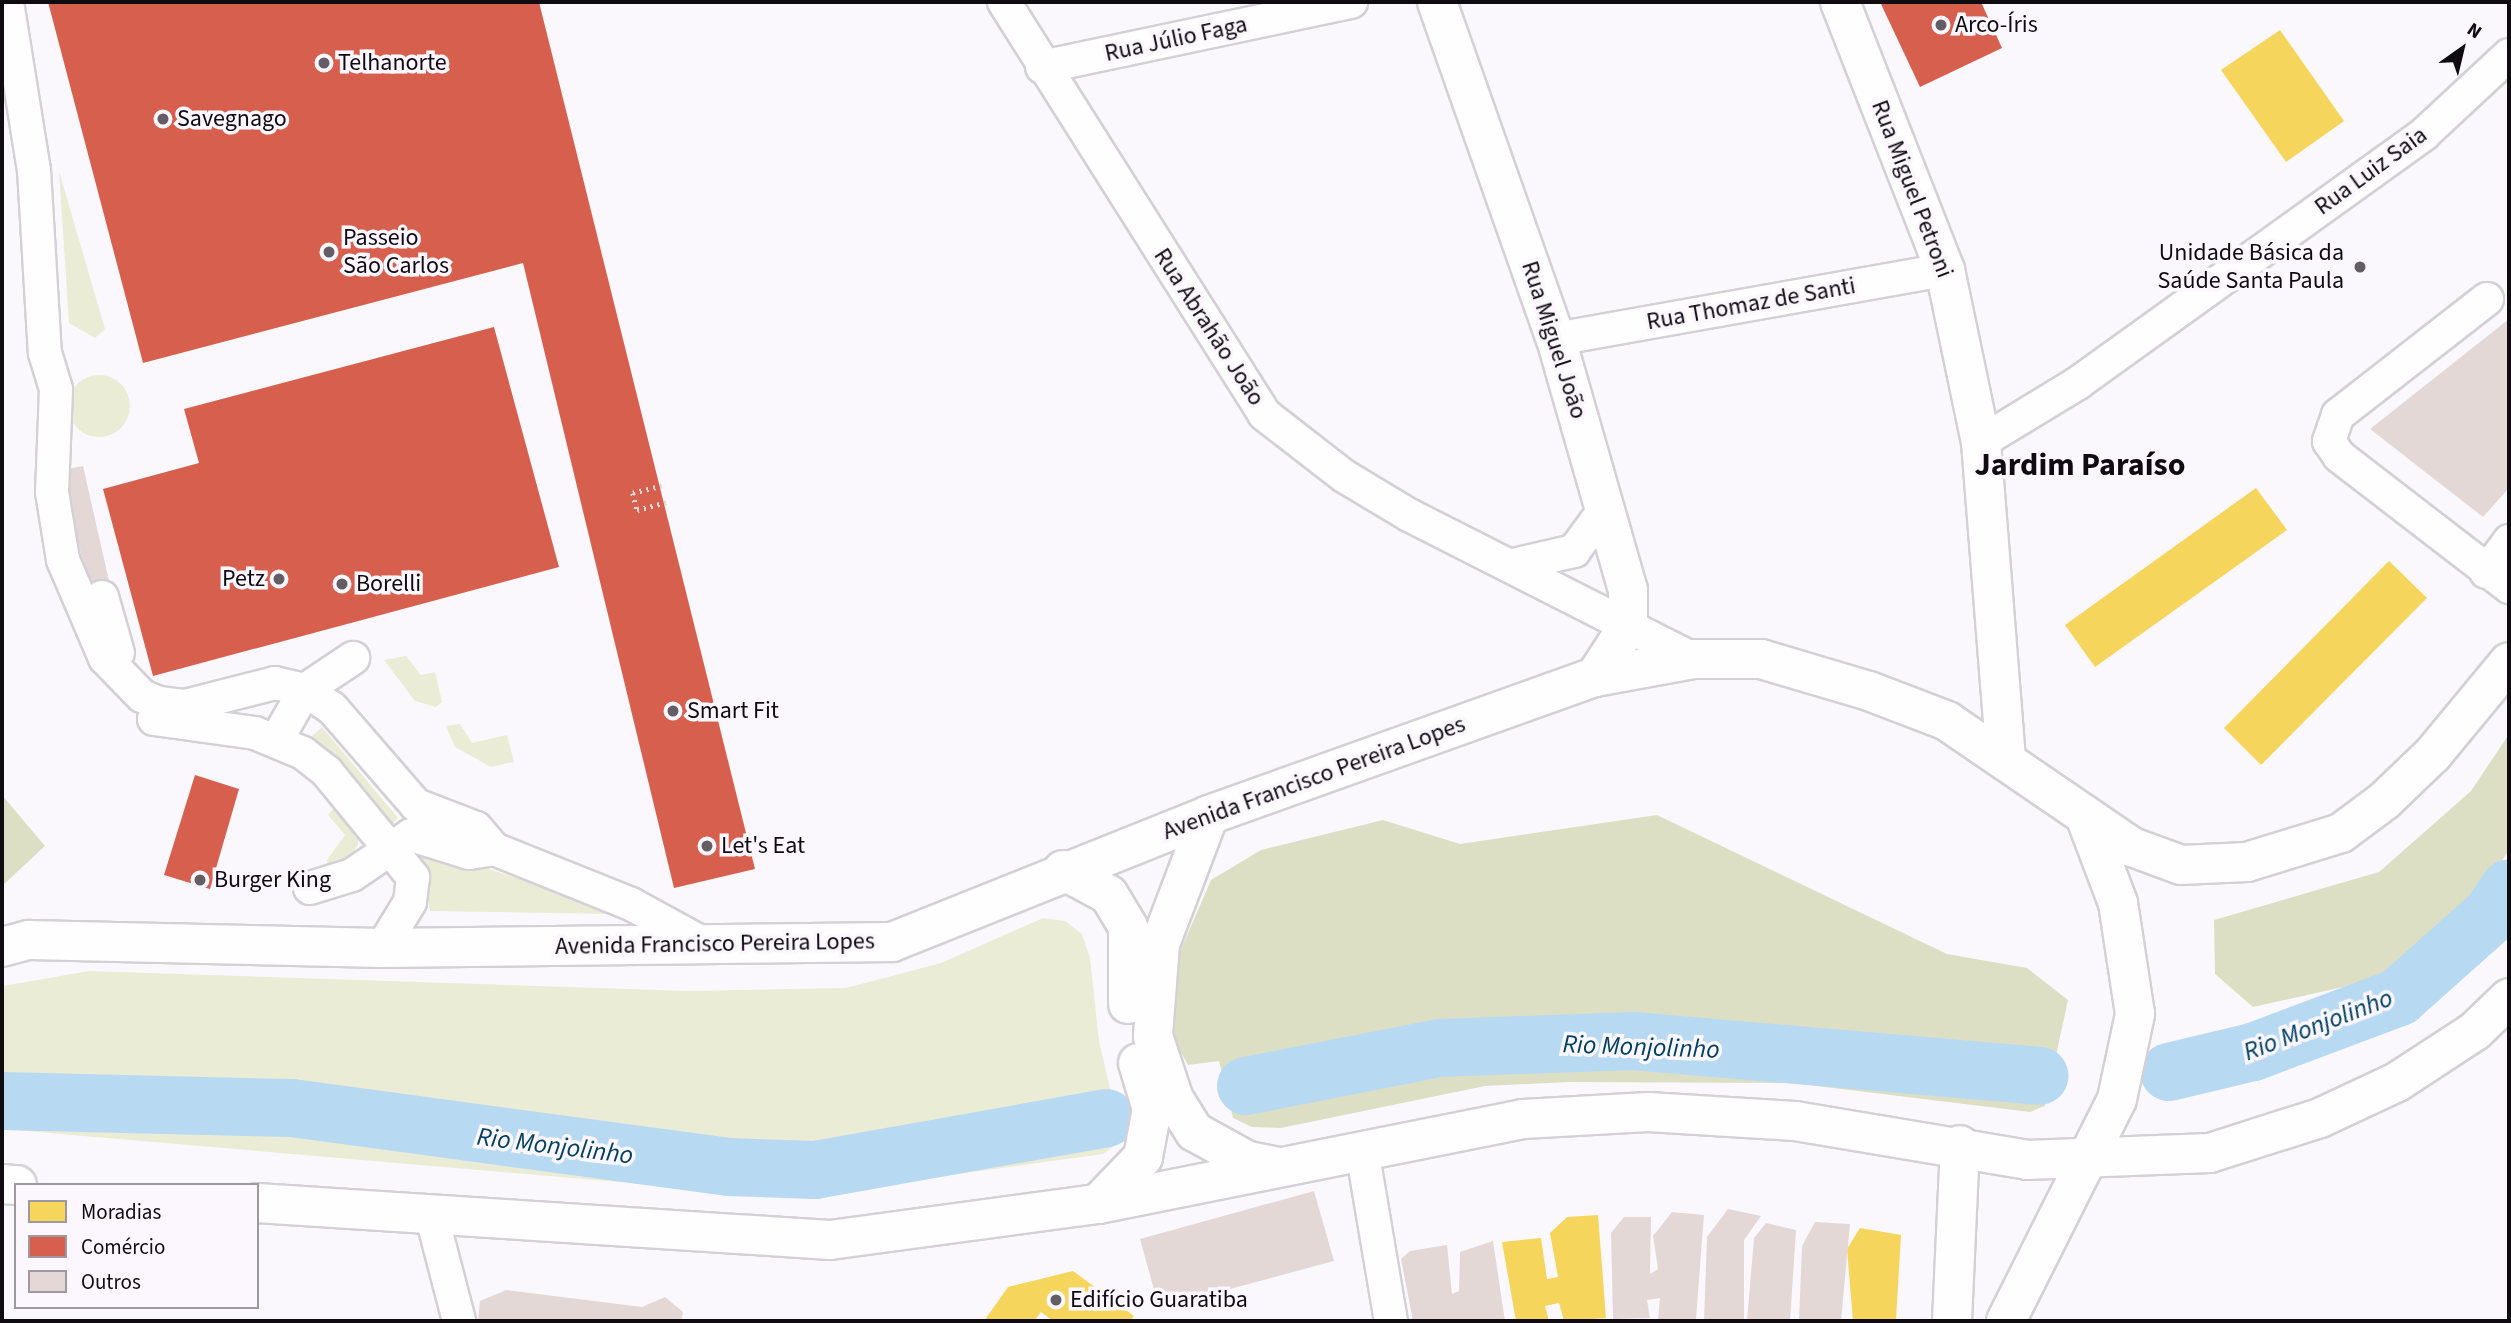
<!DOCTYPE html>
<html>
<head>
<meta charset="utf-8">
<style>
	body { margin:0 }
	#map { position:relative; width:2511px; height:1323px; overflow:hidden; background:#fbf8fd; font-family:"Source Sans 3",sans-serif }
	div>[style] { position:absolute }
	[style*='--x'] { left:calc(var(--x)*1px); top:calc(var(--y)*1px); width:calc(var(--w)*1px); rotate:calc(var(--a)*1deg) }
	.green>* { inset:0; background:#ebecd5 }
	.round { border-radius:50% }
	.forest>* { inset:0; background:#dddfc4 }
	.homes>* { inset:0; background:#f6d55c }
	.shops>* { inset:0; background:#d6604d }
	.river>* { height:58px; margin:-29px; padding:0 29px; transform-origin:29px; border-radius:29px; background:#b8d9f2 }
	.building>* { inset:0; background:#e3d8d6 }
	.path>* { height:4.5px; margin-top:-2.25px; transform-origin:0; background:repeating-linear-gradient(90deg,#dad9da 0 2px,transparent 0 7px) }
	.roads { filter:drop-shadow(2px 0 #d4d0d6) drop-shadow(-2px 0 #d4d0d6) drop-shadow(0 2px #d4d0d6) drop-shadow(0 -2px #d4d0d6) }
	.minor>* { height:32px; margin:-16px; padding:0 16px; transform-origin:16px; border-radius:16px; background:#fefeff }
	.major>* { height:38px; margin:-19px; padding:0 19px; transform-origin:19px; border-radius:19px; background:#fefeff }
	.dots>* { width:19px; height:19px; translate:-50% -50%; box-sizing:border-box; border:4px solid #fcf7fe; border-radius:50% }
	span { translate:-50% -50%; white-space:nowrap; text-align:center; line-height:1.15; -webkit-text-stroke:7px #fcf7fe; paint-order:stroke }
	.poi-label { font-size:24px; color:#0f0b10 }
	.left { translate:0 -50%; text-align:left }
	.right { translate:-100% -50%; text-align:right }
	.street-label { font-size:24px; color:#0f0b10 }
	.water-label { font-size:26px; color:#004161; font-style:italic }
	.district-label { font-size:32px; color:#0f0b10; font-weight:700 }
	.frame { position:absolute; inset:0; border:4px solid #0f0b10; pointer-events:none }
	.legend { position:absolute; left:14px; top:1183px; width:245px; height:126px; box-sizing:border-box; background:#fcf7fe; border:2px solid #9d999f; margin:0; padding:9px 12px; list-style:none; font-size:21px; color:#0f0b10 }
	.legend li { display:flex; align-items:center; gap:14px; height:35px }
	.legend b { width:35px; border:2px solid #9d999f }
	.north { position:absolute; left:2427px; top:14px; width:70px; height:70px; -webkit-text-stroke:5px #fcf7fe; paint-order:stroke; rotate:34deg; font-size:19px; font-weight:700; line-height:28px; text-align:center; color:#0f0b10 }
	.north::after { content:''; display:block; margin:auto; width:24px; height:32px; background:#0f0b10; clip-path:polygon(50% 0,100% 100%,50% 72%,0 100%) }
</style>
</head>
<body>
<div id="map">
	<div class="green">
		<div style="clip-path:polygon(59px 171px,105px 329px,95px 338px,69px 323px)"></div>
		<div class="round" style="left:68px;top:375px;width:62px;height:62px"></div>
		<div style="clip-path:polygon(406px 656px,421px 675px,435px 672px,442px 702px,436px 707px,415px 701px,384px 660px)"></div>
		<div style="clip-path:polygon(460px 724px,472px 743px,507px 735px,514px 762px,491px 767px,455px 747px,446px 726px)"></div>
		<div style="clip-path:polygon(322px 727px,398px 818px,391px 825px,310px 738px)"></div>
		<div style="clip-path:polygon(335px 807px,358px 834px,358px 844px,348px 863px,329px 872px,327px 860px,345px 835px,328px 815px)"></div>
		<div style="clip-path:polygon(425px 847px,604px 908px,605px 914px,430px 911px,418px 855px)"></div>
		<div style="clip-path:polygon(1043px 918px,1065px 921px,1082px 934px,1090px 958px,1099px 1041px,1122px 1140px,1103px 1154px,792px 1197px,2px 1129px,3px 986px,89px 971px,689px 991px,846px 988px,941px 963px)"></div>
	</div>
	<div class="forest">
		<div style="clip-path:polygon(2509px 734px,2509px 850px,2481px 893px,2384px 978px,2253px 1007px,2215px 974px,2214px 920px,2379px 872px,2471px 791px)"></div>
		<div style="clip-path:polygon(2px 795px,45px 846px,2px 886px)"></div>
		<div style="clip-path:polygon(1657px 815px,1947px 954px,2027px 968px,2068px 1000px,2045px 1106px,2030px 1112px,1792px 1083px,1569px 1082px,1485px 1086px,1281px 1128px,1252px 1127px,1233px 1118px,1219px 1061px,1188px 1065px,1168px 1028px,1169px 977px,1211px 880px,1261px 850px,1383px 820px,1460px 844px)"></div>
	</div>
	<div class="homes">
		<div style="clip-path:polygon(2280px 30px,2344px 121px,2286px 162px,2221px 70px)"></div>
		<div style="clip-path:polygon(2256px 488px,2287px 530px,2095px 667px,2065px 625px)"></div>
		<div style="clip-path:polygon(2389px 561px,2427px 598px,2261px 765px,2224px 728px)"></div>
		<div style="clip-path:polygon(1598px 1215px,1606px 1318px,1564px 1321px,1559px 1303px,1545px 1306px,1549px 1321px,1516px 1321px,1502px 1242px,1541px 1238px,1547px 1279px,1558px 1277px,1550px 1233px,1567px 1217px)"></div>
		<div style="clip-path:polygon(1860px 1228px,1901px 1235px,1896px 1320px,1853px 1321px,1847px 1249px)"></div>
		<div style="clip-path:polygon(1073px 1271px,1134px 1316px,1130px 1321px,1053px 1321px,1041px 1312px,1034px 1321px,984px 1321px,1008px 1287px)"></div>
	</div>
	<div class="shops">
		<div style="clip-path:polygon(48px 2px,539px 2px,755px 869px,674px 888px,523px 263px,143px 363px)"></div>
		<div style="clip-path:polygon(1880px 2px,1981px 2px,2002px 48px,1920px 87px)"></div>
		<div style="clip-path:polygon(494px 327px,559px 567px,153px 676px,103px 489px,199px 463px,184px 409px)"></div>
		<div style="clip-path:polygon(195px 775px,239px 789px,210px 889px,164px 875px)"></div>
	</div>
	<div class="river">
		<div style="--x:2169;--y:1072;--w:86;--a:-13.4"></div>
		<div style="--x:2253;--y:1052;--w:156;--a:-20.6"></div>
		<div style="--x:2399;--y:997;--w:123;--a:-41.7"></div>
		<div style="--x:2491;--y:915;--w:32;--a:-56"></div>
		<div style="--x:1246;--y:1086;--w:198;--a:-11.1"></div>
		<div style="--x:1440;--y:1048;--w:193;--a:-2.1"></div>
		<div style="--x:1633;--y:1041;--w:408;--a:4.9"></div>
		<div style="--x:2;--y:1101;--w:290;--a:1.4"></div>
		<div style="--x:292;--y:1108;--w:441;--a:7.7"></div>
		<div style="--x:729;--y:1167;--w:86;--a:2"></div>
		<div style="--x:815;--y:1170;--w:296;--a:-10.1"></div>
	</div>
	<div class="building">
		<div style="clip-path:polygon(2509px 319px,2509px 488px,2483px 517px,2370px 429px)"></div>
		<div style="clip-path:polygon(83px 466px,112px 594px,91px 599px,62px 470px)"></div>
		<div style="clip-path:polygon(1314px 1191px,1334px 1261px,1159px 1308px,1140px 1239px)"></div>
		<div style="clip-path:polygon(1728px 1209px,1761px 1216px,1744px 1240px,1744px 1321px,1704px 1321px,1707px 1237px)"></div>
		<div style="clip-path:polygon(1672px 1212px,1704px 1215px,1696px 1319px,1658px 1320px,1660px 1298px,1647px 1300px,1650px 1318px,1613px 1319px,1611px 1233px,1624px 1217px,1651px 1217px,1650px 1274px,1658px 1269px,1653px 1236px)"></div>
		<div style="clip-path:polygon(1815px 1222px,1850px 1224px,1841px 1321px,1799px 1321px,1802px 1246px)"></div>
		<div style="clip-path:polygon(1766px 1223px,1796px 1230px,1790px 1321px,1747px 1321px,1754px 1238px)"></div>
		<div style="clip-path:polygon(1493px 1241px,1505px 1321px,1413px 1321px,1401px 1259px,1410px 1251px,1447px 1245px,1452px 1294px,1459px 1291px,1460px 1252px)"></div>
		<div style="clip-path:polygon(506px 1290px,642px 1307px,665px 1297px,683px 1312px,681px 1321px,478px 1321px,480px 1301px)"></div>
	</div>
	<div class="path">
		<div style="--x:662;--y:486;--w:30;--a:166"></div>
		<div style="--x:633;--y:493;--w:17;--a:77"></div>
		<div style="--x:637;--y:510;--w:30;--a:-15"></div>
	</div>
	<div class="roads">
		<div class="minor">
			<div style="--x:7;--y:2;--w:170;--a:80.9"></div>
			<div style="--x:34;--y:170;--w:183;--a:86.6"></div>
			<div style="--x:45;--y:353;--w:38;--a:73"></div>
			<div style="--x:56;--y:389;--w:103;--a:92.2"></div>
			<div style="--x:52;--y:492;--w:69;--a:80.8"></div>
			<div style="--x:63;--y:560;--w:107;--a:66.8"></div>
			<div style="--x:105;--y:658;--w:53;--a:45.8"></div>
			<div style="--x:142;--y:696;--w:18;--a:22"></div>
			<div style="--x:159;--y:703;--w:26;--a:7"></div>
			<div style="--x:185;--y:706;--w:93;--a:-14.3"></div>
			<div style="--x:275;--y:683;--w:31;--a:13"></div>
			<div style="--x:305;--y:690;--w:32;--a:34"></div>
			<div style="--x:332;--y:708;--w:128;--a:49.1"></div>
			<div style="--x:416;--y:805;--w:64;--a:21"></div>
			<div style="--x:476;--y:828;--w:28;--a:49"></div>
			<div style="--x:494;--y:849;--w:148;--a:21.9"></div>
			<div style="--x:631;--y:904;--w:85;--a:28.7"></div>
			<div style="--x:1004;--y:2;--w:487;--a:57.7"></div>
			<div style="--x:1264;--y:414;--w:101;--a:37.8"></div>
			<div style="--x:1344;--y:476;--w:76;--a:31"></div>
			<div style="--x:1409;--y:515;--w:318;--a:26.9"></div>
			<div style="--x:1042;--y:67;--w:316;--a:-11.9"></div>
			<div style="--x:2487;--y:299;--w:189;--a:142.1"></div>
			<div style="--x:2338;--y:415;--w:28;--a:109"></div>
			<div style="--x:2329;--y:441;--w:18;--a:56"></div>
			<div style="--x:2339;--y:456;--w:215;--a:37.6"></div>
			<div style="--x:1556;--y:339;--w:395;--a:-10.1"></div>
			<div style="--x:1981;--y:442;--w:114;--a:-31.3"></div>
			<div style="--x:2078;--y:383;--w:426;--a:-35.7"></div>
			<div style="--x:2424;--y:134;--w:116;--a:-42.9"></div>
			<div style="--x:1513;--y:565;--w:63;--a:-12.9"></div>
			<div style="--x:1574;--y:551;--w:52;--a:-53.6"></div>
			<div style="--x:2486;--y:572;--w:39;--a:-53"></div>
			<div style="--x:102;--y:597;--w:58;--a:74.1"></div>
			<div style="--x:154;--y:719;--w:102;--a:7.9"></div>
			<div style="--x:255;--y:733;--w:52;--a:22.6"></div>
			<div style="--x:303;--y:753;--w:31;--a:38"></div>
			<div style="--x:327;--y:772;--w:136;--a:50.7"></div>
			<div style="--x:413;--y:877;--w:25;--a:97"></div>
			<div style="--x:410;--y:902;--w:54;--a:121.3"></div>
			<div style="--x:276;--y:741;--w:59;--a:-60.4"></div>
			<div style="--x:305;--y:690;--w:58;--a:-33.7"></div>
			<div style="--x:310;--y:888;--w:44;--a:-17.2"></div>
			<div style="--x:352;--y:875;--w:71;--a:-34.1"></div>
			<div style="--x:411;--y:835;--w:61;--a:17.2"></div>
			<div style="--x:469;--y:853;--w:25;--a:-9"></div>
			<div style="--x:1362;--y:1150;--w:173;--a:80.4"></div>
			<div style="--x:432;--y:1217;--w:107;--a:75.4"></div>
		</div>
		<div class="major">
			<div style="--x:1437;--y:2;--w:357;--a:70.6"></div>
			<div style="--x:1556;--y:339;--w:261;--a:74"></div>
			<div style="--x:1628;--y:590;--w:36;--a:90"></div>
			<div style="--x:1628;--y:626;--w:61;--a:122.9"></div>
			<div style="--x:1840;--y:2;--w:288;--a:68.6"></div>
			<div style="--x:1945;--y:270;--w:176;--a:78.2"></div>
			<div style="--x:1981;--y:442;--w:316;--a:85.5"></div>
			<div style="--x:1209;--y:815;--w:138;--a:110.8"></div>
			<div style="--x:1160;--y:944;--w:92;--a:94.4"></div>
			<div style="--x:1153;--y:1036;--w:66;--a:71.6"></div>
			<div style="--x:1174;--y:1099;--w:39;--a:58"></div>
			<div style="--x:1195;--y:1132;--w:60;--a:28.7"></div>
			<div style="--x:1248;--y:1161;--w:31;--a:11"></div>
			<div style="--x:1063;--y:870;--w:52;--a:28.5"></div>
			<div style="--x:1109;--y:895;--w:37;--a:59"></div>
			<div style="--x:1128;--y:927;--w:77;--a:90"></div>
			<div style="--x:2;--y:947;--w:28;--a:-15"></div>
			<div style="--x:29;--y:940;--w:353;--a:1.3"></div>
			<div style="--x:382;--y:948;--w:510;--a:-0.67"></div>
			<div style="--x:892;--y:942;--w:341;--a:-21.8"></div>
			<div style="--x:1209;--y:815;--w:410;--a:-19.7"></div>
			<div style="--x:1595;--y:677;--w:100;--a:-10.4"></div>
			<div style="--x:1693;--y:659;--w:68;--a:0"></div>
			<div style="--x:1761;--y:659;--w:113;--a:16.5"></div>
			<div style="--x:1869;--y:691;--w:84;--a:21"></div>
			<div style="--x:1947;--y:721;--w:224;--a:34.3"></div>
			<div style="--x:2132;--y:847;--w:52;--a:20.2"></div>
			<div style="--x:2181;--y:865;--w:66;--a:-2.6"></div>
			<div style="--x:2247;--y:862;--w:98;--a:-17.1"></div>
			<div style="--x:2341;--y:833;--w:54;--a:-36.7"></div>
			<div style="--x:2384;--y:801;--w:68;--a:-43.8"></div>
			<div style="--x:2433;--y:754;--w:119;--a:-50.4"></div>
			<div style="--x:2;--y:1184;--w:15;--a:4"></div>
			<div style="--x:257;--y:1203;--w:574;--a:3.69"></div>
			<div style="--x:830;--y:1240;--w:270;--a:-7.7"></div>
			<div style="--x:1098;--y:1204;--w:433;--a:-11.3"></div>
			<div style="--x:1523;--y:1119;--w:125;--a:-3.2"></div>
			<div style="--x:1648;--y:1112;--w:147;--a:3.5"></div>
			<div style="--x:1795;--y:1121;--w:235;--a:9.5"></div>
			<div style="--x:2027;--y:1160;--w:183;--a:-2.2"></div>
			<div style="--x:2210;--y:1153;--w:115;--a:-17.7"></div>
			<div style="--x:2320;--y:1118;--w:85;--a:-25.1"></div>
			<div style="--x:2397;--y:1082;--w:93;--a:-33.2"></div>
			<div style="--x:2475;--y:1031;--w:47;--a:-44.1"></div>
			<div style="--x:1098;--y:1204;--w:65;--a:-46.2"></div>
			<div style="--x:1143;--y:1157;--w:49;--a:-79.4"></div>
			<div style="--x:1152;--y:1109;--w:48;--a:-106.9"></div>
			<div style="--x:1952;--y:1321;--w:176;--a:-87.4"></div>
			<div style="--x:2006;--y:1321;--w:248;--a:-63.4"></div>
			<div style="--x:2117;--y:1099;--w:87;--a:-78"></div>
			<div style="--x:2135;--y:1014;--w:112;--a:-98.7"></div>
			<div style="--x:2118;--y:903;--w:88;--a:-110.7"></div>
		</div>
	</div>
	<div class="dots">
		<div style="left:1941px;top:25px;background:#625e63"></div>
		<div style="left:324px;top:63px;background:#625e63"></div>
		<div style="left:163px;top:119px;background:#625e63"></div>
		<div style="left:329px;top:252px;background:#625e63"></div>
		<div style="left:2360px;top:267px;background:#625e63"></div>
		<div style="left:279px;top:579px;background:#625e63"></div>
		<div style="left:342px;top:584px;background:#625e63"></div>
		<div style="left:673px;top:711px;background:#625e63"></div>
		<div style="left:707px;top:846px;background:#625e63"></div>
		<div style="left:200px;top:880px;background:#625e63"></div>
		<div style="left:1056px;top:1300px;background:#625e63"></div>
	</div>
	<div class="poi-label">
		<span class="left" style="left:1955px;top:25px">Arco-Íris</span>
		<span class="left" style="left:338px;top:63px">Telhanorte</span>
		<span class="left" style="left:177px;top:119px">Savegnago</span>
		<span class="left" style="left:343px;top:252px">Passeio<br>São Carlos</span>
		<span class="right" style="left:2344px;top:267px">Unidade Básica da<br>Saúde Santa Paula</span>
		<span class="right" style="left:265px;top:579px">Petz</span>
		<span class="left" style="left:356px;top:584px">Borelli</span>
		<span class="left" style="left:687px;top:711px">Smart Fit</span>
		<span class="left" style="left:721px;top:846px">Let's Eat</span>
		<span class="left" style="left:214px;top:880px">Burger King</span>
		<span class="left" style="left:1070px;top:1300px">Edifício Guaratiba</span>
	</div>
	<div class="street-label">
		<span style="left:1176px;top:39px;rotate:-12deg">Rua Júlio Faga</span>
		<span style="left:2371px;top:171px;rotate:-36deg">Rua Luiz Saia</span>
		<span style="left:1912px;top:189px;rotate:69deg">Rua Miguel Petroni</span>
		<span style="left:1751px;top:304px;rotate:-10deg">Rua Thomaz de Santi</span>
		<span style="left:1209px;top:327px;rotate:57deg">Rua Abrahão João</span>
		<span style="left:1554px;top:340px;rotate:72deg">Rua Miguel João</span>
		<span style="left:1314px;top:778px;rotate:-20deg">Avenida Francisco Pereira Lopes</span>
		<span style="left:715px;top:944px;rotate:-1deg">Avenida Francisco Pereira Lopes</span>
	</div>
	<div class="water-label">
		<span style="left:2318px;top:1025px;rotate:-21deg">Rio Monjolinho</span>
		<span style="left:1641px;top:1047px;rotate:2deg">Rio Monjolinho</span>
		<span style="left:555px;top:1146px;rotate:7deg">Rio Monjolinho</span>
	</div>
	<div class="district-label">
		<span style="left:2080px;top:465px">Jardim Paraíso</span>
	</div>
	<div class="frame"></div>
	<ul class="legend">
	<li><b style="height:19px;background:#f6d55c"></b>Moradias</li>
	<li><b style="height:19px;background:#d6604d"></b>Comércio</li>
	<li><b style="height:19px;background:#e3d8d6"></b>Outros</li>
	</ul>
	<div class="north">N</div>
</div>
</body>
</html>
